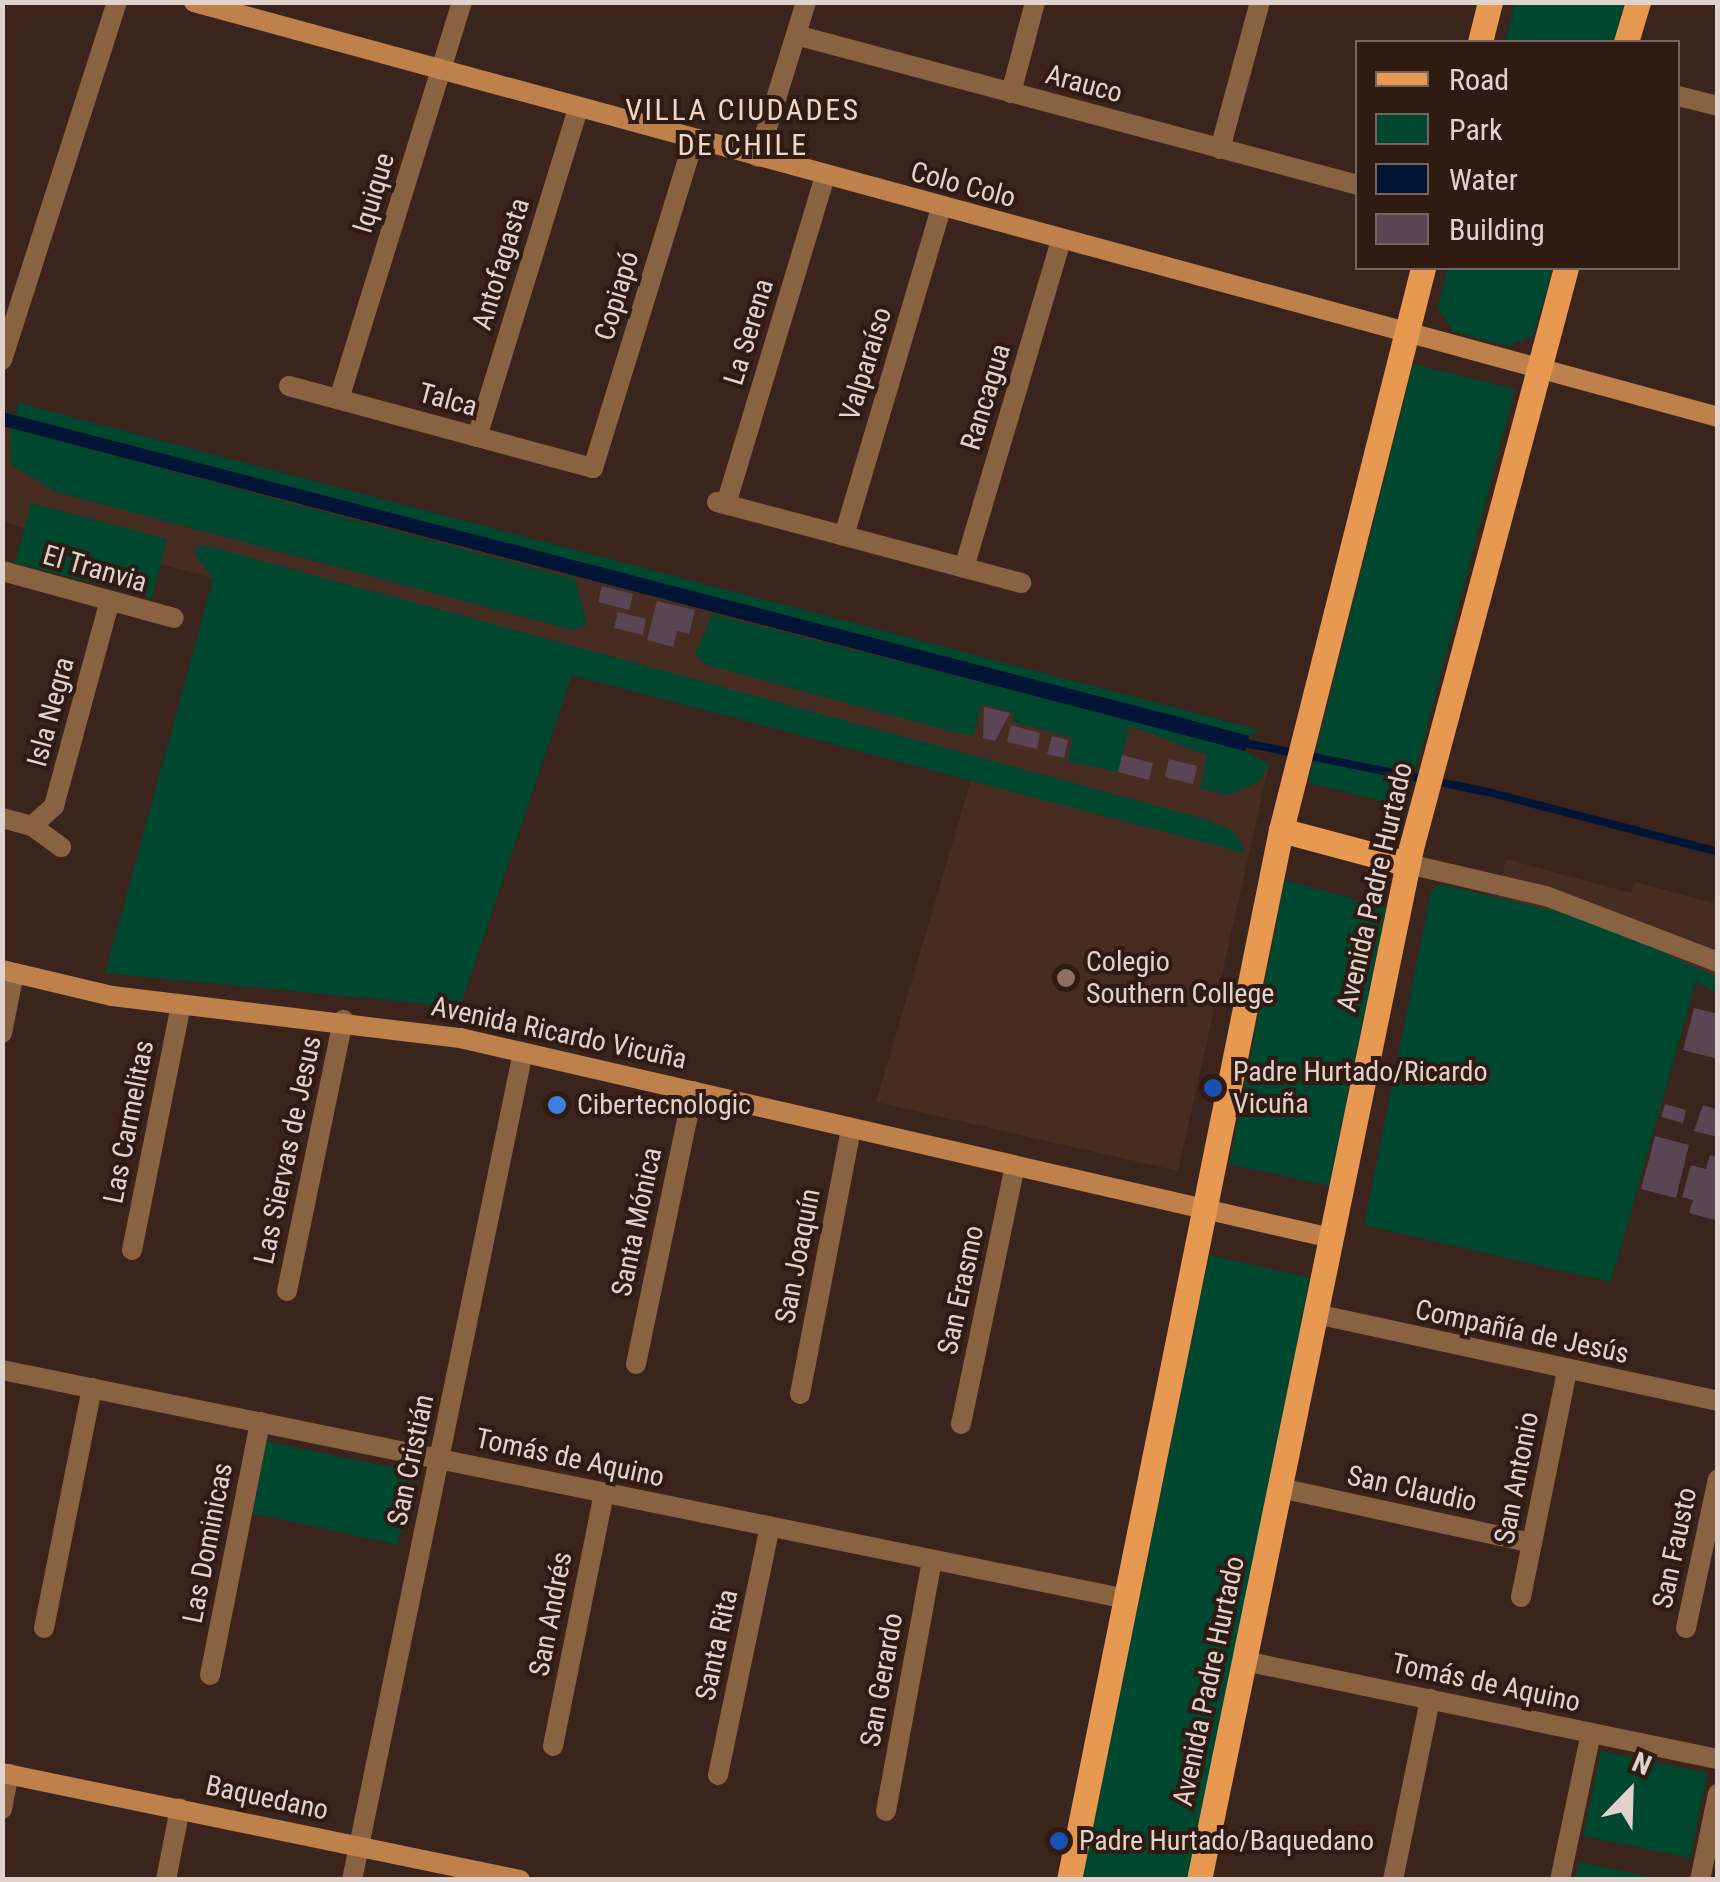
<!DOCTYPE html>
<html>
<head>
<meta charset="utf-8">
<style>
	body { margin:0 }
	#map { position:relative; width:1720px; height:1882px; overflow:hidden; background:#3a241c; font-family:"Roboto Condensed",sans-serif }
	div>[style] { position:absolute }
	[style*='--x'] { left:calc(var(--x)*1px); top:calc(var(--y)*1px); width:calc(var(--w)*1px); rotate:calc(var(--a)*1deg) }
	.built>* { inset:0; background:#472c21 }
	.green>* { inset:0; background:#00472f }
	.water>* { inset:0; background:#001536 }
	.stream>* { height:8px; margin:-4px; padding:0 4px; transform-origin:4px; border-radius:4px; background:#001536 }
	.building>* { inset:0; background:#594554 }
	.street>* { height:20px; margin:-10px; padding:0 10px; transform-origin:10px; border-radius:10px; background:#896242 }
	.secondary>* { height:20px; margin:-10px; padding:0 10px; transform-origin:10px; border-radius:10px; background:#be814b }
	.primary>* { height:25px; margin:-12.5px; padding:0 12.5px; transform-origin:12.5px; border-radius:12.5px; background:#e79851 }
	.dots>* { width:28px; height:28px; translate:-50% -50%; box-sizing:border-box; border:5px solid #2f1b12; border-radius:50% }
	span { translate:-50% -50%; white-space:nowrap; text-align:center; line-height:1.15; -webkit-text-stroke:8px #2f1b12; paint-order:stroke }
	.street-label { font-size:28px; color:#e1d2cd }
	.poi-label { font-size:28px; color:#e1d2cd }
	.left { translate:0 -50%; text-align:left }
	.neighbourhood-label { font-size:30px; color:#f2d5c9; letter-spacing:2.5px }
	.frame { position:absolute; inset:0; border:5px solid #e1d2cd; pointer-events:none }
	.legend { position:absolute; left:1355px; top:40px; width:325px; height:230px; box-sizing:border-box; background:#2f1b12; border:2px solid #76645d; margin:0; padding:12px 18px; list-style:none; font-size:30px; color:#e1d2cd }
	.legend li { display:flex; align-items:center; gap:20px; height:50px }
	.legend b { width:50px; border:2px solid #76645d }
	.north { position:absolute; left:1580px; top:1742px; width:100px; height:100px; -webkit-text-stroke:8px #2f1b12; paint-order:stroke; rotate:23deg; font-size:28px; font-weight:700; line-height:40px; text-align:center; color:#e1d2cd }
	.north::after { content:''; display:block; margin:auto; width:35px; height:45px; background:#e1d2cd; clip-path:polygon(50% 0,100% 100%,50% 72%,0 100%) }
</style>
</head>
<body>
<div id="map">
	<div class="built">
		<div style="clip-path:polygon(2px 426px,1245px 751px,1269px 764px,1178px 1171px,876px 1102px,971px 780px,3px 522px)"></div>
		<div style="clip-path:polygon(1506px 859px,1631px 893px,1635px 882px,1717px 904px,1717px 993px,1696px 981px,1491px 920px)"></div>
	</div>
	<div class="green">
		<div style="clip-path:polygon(1515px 3px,1624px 3px,1614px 42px,1505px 42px)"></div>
		<div style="clip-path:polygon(1447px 268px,1553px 268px,1533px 336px,1508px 346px,1452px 331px,1438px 307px)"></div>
		<div style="clip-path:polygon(1413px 364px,1515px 389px,1406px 808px,1308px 782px)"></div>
		<div style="clip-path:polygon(19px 403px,249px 464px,1260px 730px,1249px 736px,448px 532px,15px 415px)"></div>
		<div style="clip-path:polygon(10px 428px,575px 579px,587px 625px,572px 630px,57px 492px,11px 465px)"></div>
		<div style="clip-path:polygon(31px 503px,167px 539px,152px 598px,15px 563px)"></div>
		<div style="clip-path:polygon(204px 545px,1205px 819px,1235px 832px,1245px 853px,572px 675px,460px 1007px,105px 973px,213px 579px,193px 550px)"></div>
		<div style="clip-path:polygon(712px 614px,1153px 726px,1245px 751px,1269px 764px,1259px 782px,1228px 795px,1200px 788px,1207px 755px,1130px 726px,1118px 772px,1068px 761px,1073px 738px,1013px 722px,1014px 713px,982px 704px,973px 736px,957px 733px,707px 665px,695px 655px)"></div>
		<div style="clip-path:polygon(1285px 880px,1386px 908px,1329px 1186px,1229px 1164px)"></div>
		<div style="clip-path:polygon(1439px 884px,1593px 920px,1717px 977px,1717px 993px,1696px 981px,1611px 1282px,1364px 1225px,1431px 891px)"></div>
		<div style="clip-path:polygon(1209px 1255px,1310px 1278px,1189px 1879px,1082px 1880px)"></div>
		<div style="clip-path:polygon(266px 1441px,413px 1472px,398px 1545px,253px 1513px)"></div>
		<div style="clip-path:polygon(1601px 1751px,1707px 1773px,1690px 1858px,1583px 1836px)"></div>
		<div style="clip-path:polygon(1579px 1862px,1662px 1879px,1575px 1879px)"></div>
	</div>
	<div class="water">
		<div style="clip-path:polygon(2px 412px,1179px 717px,1249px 736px,1245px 751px,3px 426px)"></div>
	</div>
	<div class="stream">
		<div style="--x:1240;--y:742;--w:253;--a:11.4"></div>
		<div style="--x:1488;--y:792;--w:238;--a:14.6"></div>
	</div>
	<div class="building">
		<div style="clip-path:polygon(602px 586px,633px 594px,629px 610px,598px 602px)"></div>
		<div style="clip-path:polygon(657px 601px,695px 610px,689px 634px,677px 631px,673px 647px,647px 640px)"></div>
		<div style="clip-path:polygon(618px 612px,646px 619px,643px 635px,614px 628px)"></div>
		<div style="clip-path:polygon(984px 707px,1010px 713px,995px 741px,983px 738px)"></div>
		<div style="clip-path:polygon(1011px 725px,1040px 733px,1037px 749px,1007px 742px)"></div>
		<div style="clip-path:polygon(1052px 736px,1068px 740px,1064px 758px,1047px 754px)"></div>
		<div style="clip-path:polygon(1122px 755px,1153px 763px,1149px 780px,1118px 772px)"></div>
		<div style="clip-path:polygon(1169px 759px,1197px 766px,1193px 784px,1165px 777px)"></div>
		<div style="clip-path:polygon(1694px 1008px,1718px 1014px,1718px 1059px,1683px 1050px)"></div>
		<div style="clip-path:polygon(1665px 1104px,1686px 1110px,1683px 1123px,1661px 1117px)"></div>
		<div style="clip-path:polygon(1703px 1105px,1718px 1110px,1718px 1137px,1694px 1131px)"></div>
		<div style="clip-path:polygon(1655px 1136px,1689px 1145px,1676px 1198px,1641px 1189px)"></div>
		<div style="clip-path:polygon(1710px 1155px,1718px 1157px,1715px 1220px,1689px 1213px,1693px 1200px,1682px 1197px,1691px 1165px,1706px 1169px)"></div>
	</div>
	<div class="street">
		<div style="--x:796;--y:35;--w:582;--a:14.94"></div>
		<div style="--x:1011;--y:93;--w:94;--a:-75.2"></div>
		<div style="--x:1678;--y:96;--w:41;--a:14"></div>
		<div style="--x:1220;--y:149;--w:152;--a:-74.8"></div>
		<div style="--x:758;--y:157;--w:162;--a:-72.8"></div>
		<div style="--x:2;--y:360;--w:376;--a:-72.2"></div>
		<div style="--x:289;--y:386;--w:315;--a:15.1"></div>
		<div style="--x:593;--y:468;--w:343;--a:-72.9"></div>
		<div style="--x:339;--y:399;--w:416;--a:-72.8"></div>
		<div style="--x:477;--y:437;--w:344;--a:-72.9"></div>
		<div style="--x:717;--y:502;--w:315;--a:14.9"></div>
		<div style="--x:726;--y:504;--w:343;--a:-73.2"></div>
		<div style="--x:844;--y:536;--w:342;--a:-73.5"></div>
		<div style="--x:964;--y:568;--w:341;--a:-73.5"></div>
		<div style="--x:2;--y:571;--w:178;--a:15.3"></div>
		<div style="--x:2;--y:818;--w:31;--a:15"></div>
		<div style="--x:32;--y:826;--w:36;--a:36"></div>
		<div style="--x:32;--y:826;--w:30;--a:-42"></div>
		<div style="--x:54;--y:806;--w:210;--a:-74.8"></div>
		<div style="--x:1408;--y:864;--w:142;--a:13.1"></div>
		<div style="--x:1546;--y:896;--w:184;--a:21"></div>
		<div style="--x:2;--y:1033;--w:61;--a:-78.7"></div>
		<div style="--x:132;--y:1250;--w:250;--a:-78.7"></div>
		<div style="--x:287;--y:1291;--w:277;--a:-78.3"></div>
		<div style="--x:1316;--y:1314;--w:411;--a:12.2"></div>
		<div style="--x:636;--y:1364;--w:279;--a:-78.2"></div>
		<div style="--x:2;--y:1370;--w:1148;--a:11.51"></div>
		<div style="--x:800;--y:1394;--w:271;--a:-79.1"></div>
		<div style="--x:961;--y:1424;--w:264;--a:-78.2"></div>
		<div style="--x:1280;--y:1488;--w:258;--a:12.3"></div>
		<div style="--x:1521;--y:1597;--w:232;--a:-78.5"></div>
		<div style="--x:44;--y:1628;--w:245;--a:-78.7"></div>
		<div style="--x:1686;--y:1628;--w:152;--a:-77.9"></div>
		<div style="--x:1244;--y:1661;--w:484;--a:11.7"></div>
		<div style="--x:210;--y:1675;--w:258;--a:-78.8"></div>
		<div style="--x:553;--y:1746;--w:258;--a:-78.6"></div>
		<div style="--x:718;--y:1775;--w:254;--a:-78.2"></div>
		<div style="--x:2;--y:1809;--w:36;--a:-79"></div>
		<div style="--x:886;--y:1811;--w:255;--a:-79.6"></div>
		<div style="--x:166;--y:1880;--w:73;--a:-79"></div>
		<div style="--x:352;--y:1880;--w:845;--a:-78.33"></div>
		<div style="--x:1393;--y:1880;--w:185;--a:-78.4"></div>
		<div style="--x:1560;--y:1880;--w:150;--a:-78.1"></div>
		<div style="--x:1700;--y:1880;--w:88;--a:-78.2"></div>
	</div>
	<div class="secondary">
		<div style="--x:194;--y:2;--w:1579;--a:15.23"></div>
		<div style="--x:2;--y:970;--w:113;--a:13.3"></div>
		<div style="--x:112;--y:996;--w:351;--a:6.9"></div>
		<div style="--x:460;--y:1038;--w:894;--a:12.93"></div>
		<div style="--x:2;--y:1773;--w:529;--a:11.67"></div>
	</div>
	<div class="primary">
		<div style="--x:1480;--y:42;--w:41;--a:-76"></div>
		<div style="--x:1626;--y:42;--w:42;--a:-73.3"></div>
		<div style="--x:1281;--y:830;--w:131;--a:15"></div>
		<div style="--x:1069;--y:1880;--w:1071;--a:-78.59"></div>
		<div style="--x:1281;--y:830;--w:580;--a:-75.82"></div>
		<div style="--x:1199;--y:1880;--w:1054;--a:-78.39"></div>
		<div style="--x:1411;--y:848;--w:600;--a:-75.04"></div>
	</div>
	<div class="dots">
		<div style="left:1066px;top:978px;background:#8d6e63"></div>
		<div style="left:1213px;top:1088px;background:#1a4fb4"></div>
		<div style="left:557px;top:1105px;background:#3f7fe0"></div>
		<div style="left:1059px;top:1841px;background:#1a4fb4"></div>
	</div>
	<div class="street-label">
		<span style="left:1084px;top:84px;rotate:15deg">Arauco</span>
		<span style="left:963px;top:185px;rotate:15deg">Colo Colo</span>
		<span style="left:374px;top:193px;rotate:-73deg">Iquique</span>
		<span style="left:501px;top:264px;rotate:-73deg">Antofagasta</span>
		<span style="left:617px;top:296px;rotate:-73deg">Copiapó</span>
		<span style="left:749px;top:332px;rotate:-73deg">La Serena</span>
		<span style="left:866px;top:364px;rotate:-73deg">Valparaíso</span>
		<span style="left:986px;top:397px;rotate:-73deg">Rancagua</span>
		<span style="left:448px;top:400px;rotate:15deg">Talca</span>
		<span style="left:95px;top:569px;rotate:16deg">El Tranvia</span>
		<span style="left:51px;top:712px;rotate:-75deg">Isla Negra</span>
		<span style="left:1375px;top:887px;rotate:-77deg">Avenida Padre Hurtado</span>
		<span style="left:559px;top:1033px;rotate:12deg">Avenida Ricardo Vicuña</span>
		<span style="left:129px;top:1122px;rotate:-79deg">Las Carmelitas</span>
		<span style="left:288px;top:1150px;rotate:-78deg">Las Siervas de Jesus</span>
		<span style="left:637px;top:1222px;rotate:-78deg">Santa Mónica</span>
		<span style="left:798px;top:1256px;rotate:-79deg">San Joaquín</span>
		<span style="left:961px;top:1290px;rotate:-78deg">San Erasmo</span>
		<span style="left:1522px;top:1332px;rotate:12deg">Compañía de Jesús</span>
		<span style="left:570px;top:1458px;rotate:12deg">Tomás de Aquino</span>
		<span style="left:411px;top:1460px;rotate:-78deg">San Cristián</span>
		<span style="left:1517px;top:1478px;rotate:-79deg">San Antonio</span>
		<span style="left:1412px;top:1489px;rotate:12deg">San Claudio</span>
		<span style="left:208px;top:1543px;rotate:-79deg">Las Dominicas</span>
		<span style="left:1675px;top:1548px;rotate:-78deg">San Fausto</span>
		<span style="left:551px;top:1614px;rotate:-79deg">San Andrés</span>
		<span style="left:717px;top:1645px;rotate:-78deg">Santa Rita</span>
		<span style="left:882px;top:1680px;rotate:-80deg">San Gerardo</span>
		<span style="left:1209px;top:1681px;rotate:-78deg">Avenida Padre Hurtado</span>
		<span style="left:1486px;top:1683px;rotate:12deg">Tomás de Aquino</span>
		<span style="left:267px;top:1798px;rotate:12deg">Baquedano</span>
	</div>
	<div class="poi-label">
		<span class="left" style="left:1086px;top:978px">Colegio<br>Southern College</span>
		<span class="left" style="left:1233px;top:1088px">Padre Hurtado/Ricardo<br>Vicuña</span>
		<span class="left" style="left:577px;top:1105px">Cibertecnologic</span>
		<span class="left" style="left:1079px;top:1841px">Padre Hurtado/Baquedano</span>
	</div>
	<div class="neighbourhood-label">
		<span style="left:743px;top:127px">VILLA CIUDADES<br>DE CHILE</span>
	</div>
	<div class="frame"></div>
	<ul class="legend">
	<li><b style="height:12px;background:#e79851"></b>Road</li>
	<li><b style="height:28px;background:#00472f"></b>Park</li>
	<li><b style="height:28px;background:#001536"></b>Water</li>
	<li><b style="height:28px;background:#594554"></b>Building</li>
	</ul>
	<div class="north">N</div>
</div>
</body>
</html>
